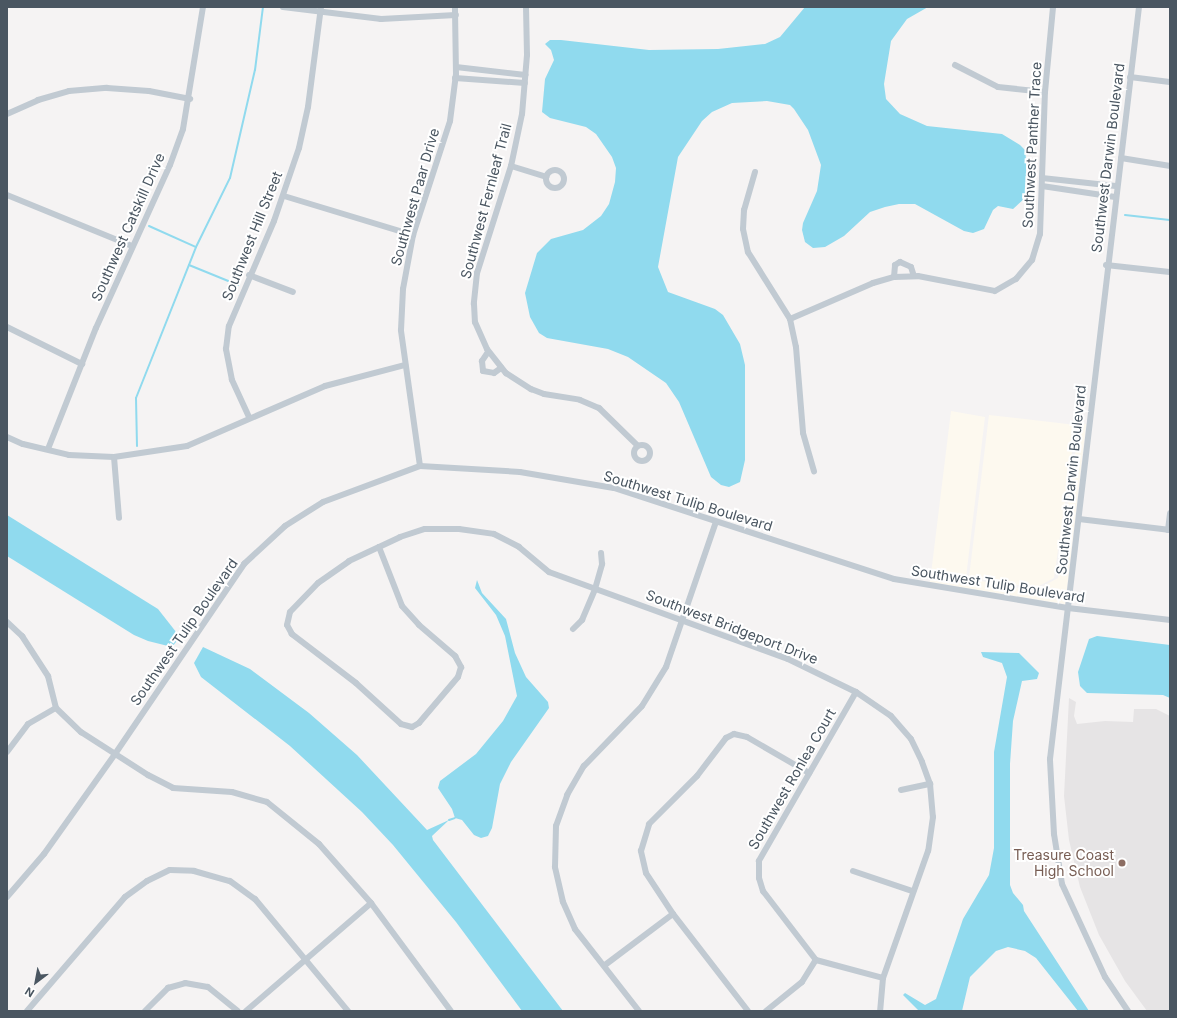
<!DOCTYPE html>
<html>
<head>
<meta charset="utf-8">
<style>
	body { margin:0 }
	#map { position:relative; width:1177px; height:1018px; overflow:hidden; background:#f5f3f3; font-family:Inter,sans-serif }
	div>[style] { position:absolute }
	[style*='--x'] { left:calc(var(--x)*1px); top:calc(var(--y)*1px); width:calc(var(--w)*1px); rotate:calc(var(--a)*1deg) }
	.commercial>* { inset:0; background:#fdf9ef }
	.education>* { inset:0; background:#e6e4e5 }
	.water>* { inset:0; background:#90daee }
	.stream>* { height:2px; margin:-1px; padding:0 1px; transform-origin:1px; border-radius:1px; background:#90daee }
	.minor>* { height:6px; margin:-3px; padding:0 3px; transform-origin:3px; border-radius:3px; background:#c1cad2 }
	.minor>.ring { margin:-3px; padding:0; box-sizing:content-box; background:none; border:6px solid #c1cad2; border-radius:50% }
	.dots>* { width:11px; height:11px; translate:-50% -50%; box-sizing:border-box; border:2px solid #fff; border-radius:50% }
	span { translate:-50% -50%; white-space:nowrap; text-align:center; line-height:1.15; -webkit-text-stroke:4px #fff; paint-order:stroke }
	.street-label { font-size:14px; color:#4a5661 }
	.education-label { font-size:14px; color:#785e54 }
	.right { translate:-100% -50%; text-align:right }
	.frame { position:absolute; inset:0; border:8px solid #4a5661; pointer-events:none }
	.north { position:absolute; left:16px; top:962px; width:40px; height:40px; -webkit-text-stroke:3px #fff; paint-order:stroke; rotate:212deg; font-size:11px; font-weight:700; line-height:16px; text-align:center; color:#4a5661 }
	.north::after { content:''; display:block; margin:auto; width:14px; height:18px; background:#4a5661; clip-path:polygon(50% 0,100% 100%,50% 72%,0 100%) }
</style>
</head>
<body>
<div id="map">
	<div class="commercial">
		<div style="clip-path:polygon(951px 411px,985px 417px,966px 578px,1034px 591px,1058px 578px,1079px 424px,1086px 424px,1065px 604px,930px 582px)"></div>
		<div style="clip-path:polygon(989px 415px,1076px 425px,1054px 578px,1035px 588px,969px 577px)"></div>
	</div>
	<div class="education">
		<div style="clip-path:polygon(1069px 698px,1076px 702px,1074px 716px,1077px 724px,1105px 721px,1133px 722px,1134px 709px,1156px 709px,1170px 716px,1169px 1011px,1147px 1011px,1125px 981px,1099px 935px,1080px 887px,1069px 840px,1064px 796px)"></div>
	</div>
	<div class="water">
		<div style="clip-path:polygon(805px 7px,928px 7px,907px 19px,891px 41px,884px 84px,886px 99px,900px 114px,927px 126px,1002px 134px,1020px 145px,1025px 150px,1026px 159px,1026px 197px,1013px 209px,998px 206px,993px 210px,984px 229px,973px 233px,964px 231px,915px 204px,899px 204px,885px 207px,870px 212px,844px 236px,825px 247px,813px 248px,805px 242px,802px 230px,803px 223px,817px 191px,821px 165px,808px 130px,794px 109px,790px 105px,767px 101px,732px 103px,712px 112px,702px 121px,678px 157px,658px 267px,668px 292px,715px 309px,723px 315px,740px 344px,745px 365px,745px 460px,740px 482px,729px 487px,721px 485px,711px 477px,679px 402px,666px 383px,628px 357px,608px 349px,547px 338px,539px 333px,530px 317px,525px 293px,537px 253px,551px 239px,583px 230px,601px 216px,609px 204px,615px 182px,616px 168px,612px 157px,596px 134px,586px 127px,550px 118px,542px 112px,545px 79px,554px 60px,551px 50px,545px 44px,550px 40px,561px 40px,649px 50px,718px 49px,765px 44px,780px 37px)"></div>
		<div style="clip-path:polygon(7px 515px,158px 609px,180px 637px,172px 647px,148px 641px,134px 635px,7px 556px)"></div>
		<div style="clip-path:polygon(477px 580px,482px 593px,506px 619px,515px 653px,526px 677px,548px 702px,549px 708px,511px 762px,500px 784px,492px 828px,488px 836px,481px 838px,474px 835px,462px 820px,455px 818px,452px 809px,438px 788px,440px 781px,476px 754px,503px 721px,517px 696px,505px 636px,496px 615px,475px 588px)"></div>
		<div style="clip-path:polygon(1097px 636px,1170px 645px,1170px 698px,1163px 695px,1087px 693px,1080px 686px,1078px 672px,1089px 639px)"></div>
		<div style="clip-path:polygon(203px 647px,250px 669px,309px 713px,357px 755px,427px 830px,449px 820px,432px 836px,433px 840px,563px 1011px,522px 1011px,456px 922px,393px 845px,362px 812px,290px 746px,201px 677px,194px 663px)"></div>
		<div style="clip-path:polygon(981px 652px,1019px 653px,1039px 673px,1037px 679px,1022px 681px,1013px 721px,1010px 764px,1010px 885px,1013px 893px,1023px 905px,1024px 911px,1089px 1011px,1078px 1011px,1036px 958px,1025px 951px,1008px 947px,996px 951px,970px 977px,962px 1011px,919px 1011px,903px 995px,905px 993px,925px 1005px,936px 999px,963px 919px,989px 875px,994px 848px,994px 752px,1007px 677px,1002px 663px,983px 657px)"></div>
	</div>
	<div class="stream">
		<div style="--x:1125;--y:215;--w:45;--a:6.3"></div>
		<div style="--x:149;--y:226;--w:51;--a:24.1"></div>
		<div style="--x:189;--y:265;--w:53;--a:22.2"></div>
		<div style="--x:137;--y:446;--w:48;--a:-91.2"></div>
		<div style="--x:136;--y:398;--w:162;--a:-68.3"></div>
		<div style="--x:196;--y:247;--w:77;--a:-63.8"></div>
		<div style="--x:230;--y:178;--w:111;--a:-77"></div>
		<div style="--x:255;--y:70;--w:64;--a:-82.8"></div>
		<div style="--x:449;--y:820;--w:6;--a:-18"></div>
	</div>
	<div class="minor">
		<div style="--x:283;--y:7;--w:99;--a:7"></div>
		<div style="--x:381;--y:19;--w:75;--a:-3.1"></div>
		<div style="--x:526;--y:7;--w:48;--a:88.8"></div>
		<div style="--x:527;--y:55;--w:59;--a:94.8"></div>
		<div style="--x:522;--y:114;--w:53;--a:101.9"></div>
		<div style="--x:511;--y:166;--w:112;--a:107.6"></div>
		<div style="--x:477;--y:273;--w:31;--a:96"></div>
		<div style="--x:474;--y:304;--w:18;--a:87"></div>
		<div style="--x:475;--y:322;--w:30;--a:66"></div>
		<div style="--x:487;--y:349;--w:31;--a:52"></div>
		<div style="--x:506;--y:373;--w:30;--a:33"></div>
		<div style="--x:531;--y:389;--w:14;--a:21"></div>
		<div style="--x:544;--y:394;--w:36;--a:9"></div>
		<div style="--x:580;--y:400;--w:21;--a:23"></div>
		<div style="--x:599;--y:408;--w:54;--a:44.3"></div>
		<div style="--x:955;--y:65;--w:48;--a:27.1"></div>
		<div style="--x:998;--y:87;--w:47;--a:6.1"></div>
		<div style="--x:456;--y:67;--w:70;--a:6.5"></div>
		<div style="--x:1130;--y:77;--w:40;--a:7.1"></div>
		<div style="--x:455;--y:78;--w:70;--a:4.1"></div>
		<div style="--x:7;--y:114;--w:34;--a:-24"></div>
		<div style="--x:38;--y:100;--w:32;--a:-16"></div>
		<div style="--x:69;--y:91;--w:38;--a:-5"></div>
		<div style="--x:107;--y:88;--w:42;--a:4.1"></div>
		<div style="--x:149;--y:91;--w:42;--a:11"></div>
		<div style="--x:1121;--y:158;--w:50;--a:9.3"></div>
		<div style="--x:511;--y:166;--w:37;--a:17"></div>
		<div class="ring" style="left:546px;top:170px;width:12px;height:12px"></div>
		<div style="--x:755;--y:172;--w:40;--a:106"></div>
		<div style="--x:744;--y:210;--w:19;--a:93"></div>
		<div style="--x:743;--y:229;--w:24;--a:78"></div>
		<div style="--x:748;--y:252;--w:79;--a:57.9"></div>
		<div style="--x:790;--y:319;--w:29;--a:78"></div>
		<div style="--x:796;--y:347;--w:86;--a:85.3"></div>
		<div style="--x:803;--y:433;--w:40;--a:74"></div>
		<div style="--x:1042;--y:178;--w:74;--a:6.2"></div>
		<div style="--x:1042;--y:186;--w:74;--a:8.6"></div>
		<div style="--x:7;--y:195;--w:135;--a:22.2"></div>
		<div style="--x:284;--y:196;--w:135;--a:16.8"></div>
		<div style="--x:1106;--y:265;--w:64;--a:6.2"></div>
		<div style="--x:249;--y:275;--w:47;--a:21.1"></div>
		<div style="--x:894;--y:277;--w:12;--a:-85"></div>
		<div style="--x:895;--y:265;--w:6;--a:-31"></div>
		<div style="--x:900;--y:262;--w:12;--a:24"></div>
		<div style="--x:911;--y:267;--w:9;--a:72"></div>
		<div style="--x:790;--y:319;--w:90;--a:-23.4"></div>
		<div style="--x:873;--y:283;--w:22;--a:-16"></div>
		<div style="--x:894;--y:277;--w:24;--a:-2"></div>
		<div style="--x:918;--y:276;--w:78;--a:11"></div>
		<div style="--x:995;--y:291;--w:24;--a:-30"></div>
		<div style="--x:1016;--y:279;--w:25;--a:-50"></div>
		<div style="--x:1032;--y:260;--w:27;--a:-73"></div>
		<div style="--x:1040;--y:234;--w:142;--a:-88"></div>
		<div style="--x:1045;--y:92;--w:85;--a:-84.6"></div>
		<div style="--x:7;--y:327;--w:84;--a:26.3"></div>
		<div style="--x:488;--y:352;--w:11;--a:124"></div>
		<div style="--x:482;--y:361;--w:10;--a:84"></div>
		<div style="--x:483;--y:371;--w:11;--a:10"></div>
		<div style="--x:494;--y:373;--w:9;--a:-36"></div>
		<div style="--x:249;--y:417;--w:41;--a:-114.7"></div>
		<div style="--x:232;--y:380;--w:32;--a:-101"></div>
		<div style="--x:226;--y:349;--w:23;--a:-83"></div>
		<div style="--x:229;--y:326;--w:114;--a:-66.8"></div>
		<div style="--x:274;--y:221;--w:77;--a:-71.1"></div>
		<div style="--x:299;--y:148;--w:42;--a:-77.6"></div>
		<div style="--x:308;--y:107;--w:101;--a:-82.6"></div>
		<div style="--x:7;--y:437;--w:17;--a:24"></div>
		<div style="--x:23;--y:444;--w:47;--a:13.4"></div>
		<div style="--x:69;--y:455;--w:45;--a:2.5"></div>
		<div style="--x:114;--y:457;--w:74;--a:-8.6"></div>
		<div style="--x:187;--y:446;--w:150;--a:-23.5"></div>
		<div style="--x:325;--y:386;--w:83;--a:-14.7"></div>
		<div class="ring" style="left:634px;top:445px;width:10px;height:10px"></div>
		<div style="--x:48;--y:449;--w:130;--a:-68.4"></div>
		<div style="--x:96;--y:328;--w:179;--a:-65.6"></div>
		<div style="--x:170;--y:165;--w:38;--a:-70"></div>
		<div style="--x:183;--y:129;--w:124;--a:-80.7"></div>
		<div style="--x:114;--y:457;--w:61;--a:85.3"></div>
		<div style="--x:420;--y:466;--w:137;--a:-98"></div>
		<div style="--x:401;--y:330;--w:41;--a:-87.2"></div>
		<div style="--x:403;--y:289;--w:55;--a:-79.5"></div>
		<div style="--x:413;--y:235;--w:120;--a:-72"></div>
		<div style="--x:450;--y:121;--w:47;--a:-82.7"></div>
		<div style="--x:456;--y:74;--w:67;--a:-90.9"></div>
		<div style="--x:1079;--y:519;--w:92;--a:6.9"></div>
		<div style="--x:1168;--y:530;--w:17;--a:-83"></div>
		<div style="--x:379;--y:547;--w:23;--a:-25"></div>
		<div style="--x:400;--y:537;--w:26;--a:-18"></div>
		<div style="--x:425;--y:529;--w:34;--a:0"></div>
		<div style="--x:459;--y:529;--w:35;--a:8"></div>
		<div style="--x:494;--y:534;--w:28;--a:27"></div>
		<div style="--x:519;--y:547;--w:39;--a:40"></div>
		<div style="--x:549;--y:572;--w:254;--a:20"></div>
		<div style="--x:788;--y:659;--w:76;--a:25.9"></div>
		<div style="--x:856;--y:692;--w:42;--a:34.4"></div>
		<div style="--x:891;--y:716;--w:30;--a:49"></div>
		<div style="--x:911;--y:739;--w:25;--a:64"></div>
		<div style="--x:922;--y:762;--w:23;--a:70"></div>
		<div style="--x:930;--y:784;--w:33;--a:85"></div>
		<div style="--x:933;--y:817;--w:34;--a:98"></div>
		<div style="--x:928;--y:851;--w:135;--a:109.5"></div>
		<div style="--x:883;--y:978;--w:33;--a:95"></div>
		<div style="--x:379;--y:547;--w:63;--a:68.7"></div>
		<div style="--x:402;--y:606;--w:25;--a:48"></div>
		<div style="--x:419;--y:625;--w:48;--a:40.7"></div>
		<div style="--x:455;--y:656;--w:13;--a:61"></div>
		<div style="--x:461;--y:667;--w:10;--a:107"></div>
		<div style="--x:458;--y:677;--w:60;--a:130.3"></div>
		<div style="--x:419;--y:723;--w:8;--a:150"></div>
		<div style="--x:412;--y:727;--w:11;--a:-165"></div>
		<div style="--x:401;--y:724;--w:61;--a:-137.7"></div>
		<div style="--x:356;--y:683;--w:81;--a:-142.6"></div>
		<div style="--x:292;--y:634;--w:10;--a:-119"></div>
		<div style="--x:287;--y:625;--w:13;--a:-77"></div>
		<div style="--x:290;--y:612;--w:40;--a:-46"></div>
		<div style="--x:318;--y:583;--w:38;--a:-35"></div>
		<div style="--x:349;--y:561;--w:33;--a:-25"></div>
		<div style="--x:7;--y:622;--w:21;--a:43"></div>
		<div style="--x:22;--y:636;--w:48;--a:57"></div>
		<div style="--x:48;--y:676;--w:33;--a:76"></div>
		<div style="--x:56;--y:708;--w:35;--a:44"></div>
		<div style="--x:81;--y:732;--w:80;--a:32.7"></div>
		<div style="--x:148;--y:775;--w:28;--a:27"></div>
		<div style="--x:173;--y:788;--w:59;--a:3.9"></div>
		<div style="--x:232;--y:792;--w:36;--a:16"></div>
		<div style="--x:267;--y:802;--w:67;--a:38.9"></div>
		<div style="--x:319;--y:844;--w:79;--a:48.6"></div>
		<div style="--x:371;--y:903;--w:134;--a:53.5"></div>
		<div style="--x:573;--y:629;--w:13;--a:-45"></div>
		<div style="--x:582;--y:620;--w:34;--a:-67"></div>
		<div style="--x:595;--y:589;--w:26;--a:-74"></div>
		<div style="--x:602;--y:564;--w:11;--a:-95"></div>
		<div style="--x:856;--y:692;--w:195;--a:119.9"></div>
		<div style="--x:759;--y:861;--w:17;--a:90"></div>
		<div style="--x:759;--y:878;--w:14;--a:73"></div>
		<div style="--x:763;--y:891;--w:87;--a:52.5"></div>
		<div style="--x:816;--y:960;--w:69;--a:15"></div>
		<div style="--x:7;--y:752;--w:35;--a:-53"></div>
		<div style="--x:28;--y:724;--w:32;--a:-30"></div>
		<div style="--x:901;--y:790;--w:30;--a:-12"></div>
		<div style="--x:853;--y:871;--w:62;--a:18.7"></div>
		<div style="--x:7;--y:897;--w:57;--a:-49.3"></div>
		<div style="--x:44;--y:854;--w:123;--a:-54.6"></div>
		<div style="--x:115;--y:754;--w:230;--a:-55.8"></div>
		<div style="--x:244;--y:564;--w:56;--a:-42.8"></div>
		<div style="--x:285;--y:526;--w:45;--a:-32.3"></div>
		<div style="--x:323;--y:502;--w:103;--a:-20.4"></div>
		<div style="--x:420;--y:466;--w:100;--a:3.4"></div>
		<div style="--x:520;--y:472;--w:95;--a:9.7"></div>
		<div style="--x:614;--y:488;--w:294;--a:18"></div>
		<div style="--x:894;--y:579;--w:176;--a:9.5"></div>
		<div style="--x:1068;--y:608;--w:103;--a:6.7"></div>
		<div style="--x:605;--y:965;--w:85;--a:-36.9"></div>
		<div style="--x:27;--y:1011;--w:150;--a:-49.3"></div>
		<div style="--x:125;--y:897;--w:27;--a:-36"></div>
		<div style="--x:147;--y:881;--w:25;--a:-26"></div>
		<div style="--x:170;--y:870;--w:24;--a:2"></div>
		<div style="--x:194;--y:871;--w:37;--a:16"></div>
		<div style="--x:230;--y:881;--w:31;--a:36"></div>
		<div style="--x:255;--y:899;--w:146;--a:50.3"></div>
		<div style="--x:145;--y:1011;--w:33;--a:-45"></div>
		<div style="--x:168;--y:988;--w:18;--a:-16"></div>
		<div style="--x:185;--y:983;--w:23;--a:10"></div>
		<div style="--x:208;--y:987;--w:38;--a:39"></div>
		<div style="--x:246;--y:1011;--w:165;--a:-40.8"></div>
		<div style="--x:639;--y:1011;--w:104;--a:-128"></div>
		<div style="--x:575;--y:929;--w:30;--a:-114"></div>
		<div style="--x:563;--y:902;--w:36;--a:-103"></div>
		<div style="--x:555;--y:867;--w:41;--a:-88.6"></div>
		<div style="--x:556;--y:826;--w:33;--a:-70"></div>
		<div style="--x:567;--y:795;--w:34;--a:-60"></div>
		<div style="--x:584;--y:766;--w:83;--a:-46"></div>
		<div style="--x:642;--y:706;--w:46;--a:-58.4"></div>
		<div style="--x:666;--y:667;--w:153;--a:-71"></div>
		<div style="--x:748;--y:1011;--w:123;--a:-127.7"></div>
		<div style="--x:673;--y:914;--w:49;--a:-123.4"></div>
		<div style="--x:646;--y:873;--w:23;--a:-103"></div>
		<div style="--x:641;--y:851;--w:28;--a:-73"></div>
		<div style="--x:649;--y:824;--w:68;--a:-45"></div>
		<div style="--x:697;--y:776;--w:48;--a:-52.7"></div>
		<div style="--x:726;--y:738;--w:9;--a:-27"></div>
		<div style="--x:734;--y:734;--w:13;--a:13"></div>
		<div style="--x:747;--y:737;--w:72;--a:30.1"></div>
		<div style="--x:766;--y:1011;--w:46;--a:-38.9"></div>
		<div style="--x:802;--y:982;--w:26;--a:-58"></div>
		<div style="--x:1128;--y:1011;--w:41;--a:-124.1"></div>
		<div style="--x:1105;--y:977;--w:102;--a:-114.8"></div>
		<div style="--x:1062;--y:884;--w:51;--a:-99.1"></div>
		<div style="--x:1054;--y:834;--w:75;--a:-93.1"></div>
		<div style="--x:1050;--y:759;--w:757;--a:-83.25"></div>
	</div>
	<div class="dots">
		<div style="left:1122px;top:863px;background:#8d6e63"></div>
	</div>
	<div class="street-label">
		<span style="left:1032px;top:145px;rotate:-87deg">Southwest Panther Trace</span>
		<span style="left:1108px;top:158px;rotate:-83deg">Southwest Darwin Boulevard</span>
		<span style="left:415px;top:197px;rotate:-74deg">Southwest Paar Drive</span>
		<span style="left:486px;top:201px;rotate:-75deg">Southwest Fernleaf Trail</span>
		<span style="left:128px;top:227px;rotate:-66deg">Southwest Catskill Drive</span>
		<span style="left:252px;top:236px;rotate:-68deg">Southwest Hill Street</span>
		<span style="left:1071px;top:480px;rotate:-84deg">Southwest Darwin Boulevard</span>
		<span style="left:688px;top:501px;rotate:17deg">Southwest Tulip Boulevard</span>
		<span style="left:998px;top:584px;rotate:9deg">Southwest Tulip Boulevard</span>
		<span style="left:732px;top:627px;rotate:21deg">Southwest Bridgeport Drive</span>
		<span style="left:184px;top:632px;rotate:-55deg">Southwest Tulip Boulevard</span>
		<span style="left:792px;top:779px;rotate:-60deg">Southwest Ronlea Court</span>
	</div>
	<div class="education-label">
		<span class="right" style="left:1114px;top:863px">Treasure Coast<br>High School</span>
	</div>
	<div class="frame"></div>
	<div class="north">N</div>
</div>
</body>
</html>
